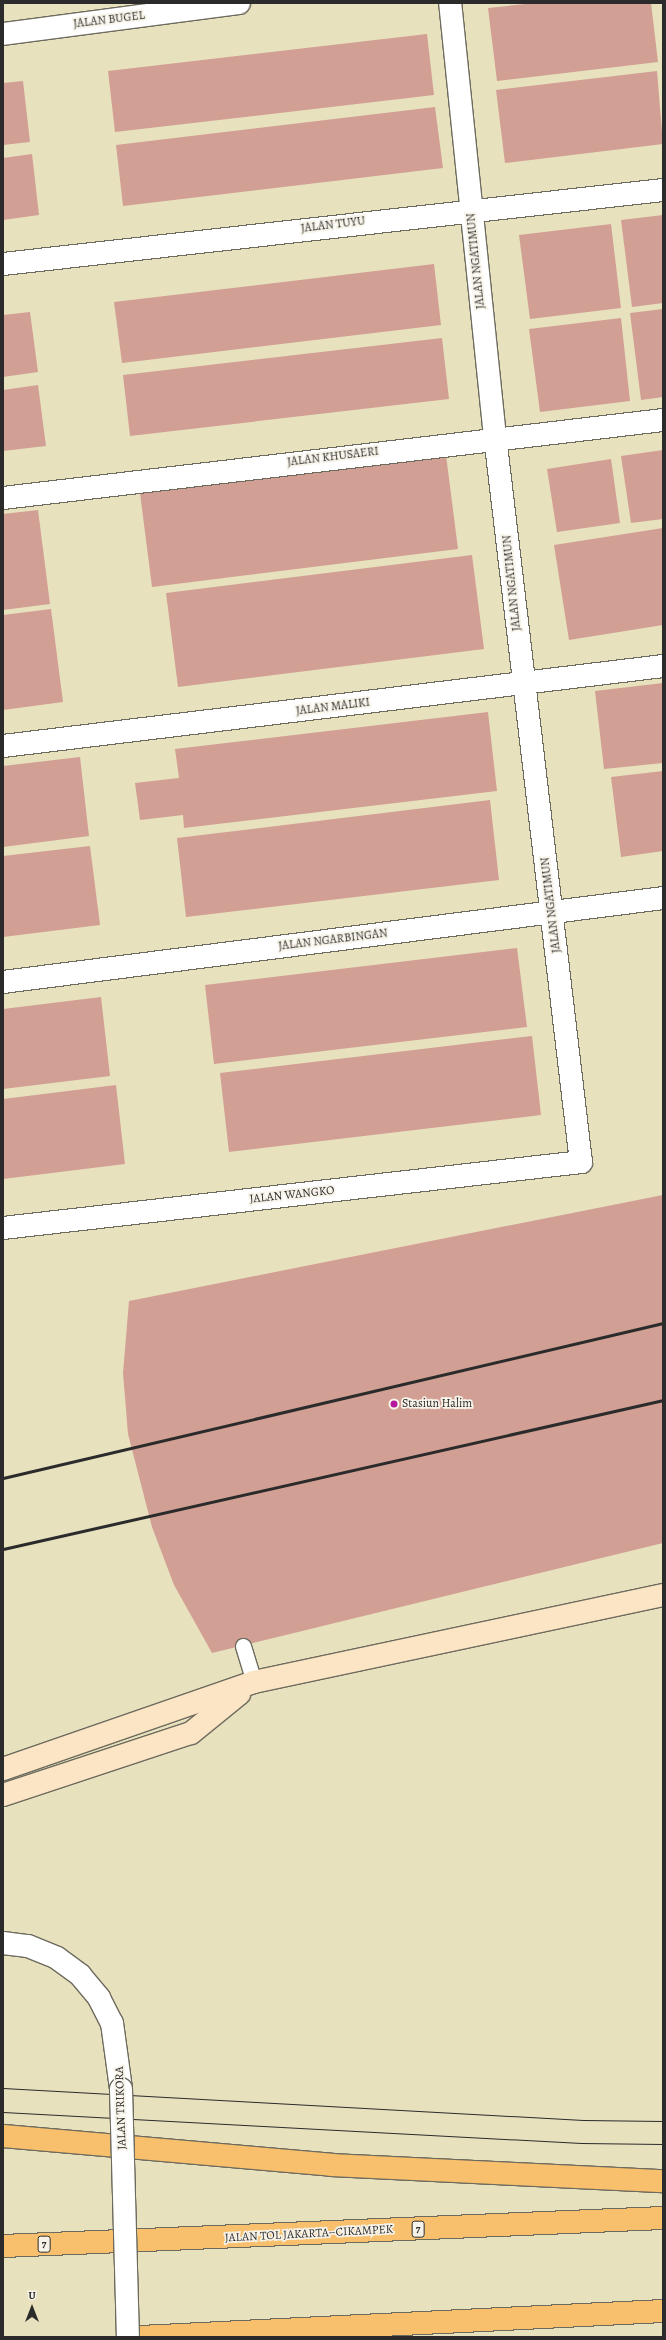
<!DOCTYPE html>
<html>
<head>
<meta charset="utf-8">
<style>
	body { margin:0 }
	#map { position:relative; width:666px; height:2340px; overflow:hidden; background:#e8e1be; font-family:Alegreya,serif }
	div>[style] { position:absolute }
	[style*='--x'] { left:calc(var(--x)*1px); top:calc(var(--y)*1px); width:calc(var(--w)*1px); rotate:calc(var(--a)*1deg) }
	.building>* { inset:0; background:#d29f94 }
	.roads { filter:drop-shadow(1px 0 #6d6b5e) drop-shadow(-1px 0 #6d6b5e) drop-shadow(0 1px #6d6b5e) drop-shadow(0 -1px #6d6b5e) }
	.lane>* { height:15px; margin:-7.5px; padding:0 7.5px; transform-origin:7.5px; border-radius:7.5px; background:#fff }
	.street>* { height:22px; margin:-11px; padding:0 11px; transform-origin:11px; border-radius:11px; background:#fff }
	.secondary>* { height:22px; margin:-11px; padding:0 11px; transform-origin:11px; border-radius:11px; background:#fce5c4 }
	.highway>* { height:22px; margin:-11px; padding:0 11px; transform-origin:11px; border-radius:11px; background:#f8bf6c }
	.tram>* { height:1px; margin:-0.5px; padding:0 0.5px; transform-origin:0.5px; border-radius:0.5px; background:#2b2b2b }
	.rail>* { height:3px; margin:-1.5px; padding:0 1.5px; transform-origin:1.5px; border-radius:1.5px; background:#2b2b2b }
	.bridges { filter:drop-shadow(1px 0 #6d6b5e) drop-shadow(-1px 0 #6d6b5e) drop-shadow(0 1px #6d6b5e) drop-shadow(0 -1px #6d6b5e) }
	.street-bridge>* { height:22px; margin:-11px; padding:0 11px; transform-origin:11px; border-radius:11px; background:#fff }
	.dots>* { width:11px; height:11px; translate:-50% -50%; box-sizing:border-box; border:2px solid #f7f3e8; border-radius:50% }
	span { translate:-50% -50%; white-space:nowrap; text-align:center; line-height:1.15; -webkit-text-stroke:3.5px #f7f3e8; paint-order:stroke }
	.shield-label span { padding:1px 3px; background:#f7f3e8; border:1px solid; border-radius:3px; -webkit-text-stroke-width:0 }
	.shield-label { font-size:11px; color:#2b2b2b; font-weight:700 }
	.street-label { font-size:12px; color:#2b2b2b }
	.poi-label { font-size:12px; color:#2b2b2b }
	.left { translate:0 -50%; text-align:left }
	.frame { position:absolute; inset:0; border:4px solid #2b2b2b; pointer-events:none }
	.north { position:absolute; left:12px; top:2288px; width:40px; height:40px; -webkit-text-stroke:3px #f7f3e8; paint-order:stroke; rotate:0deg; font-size:11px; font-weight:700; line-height:16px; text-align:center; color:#2b2b2b }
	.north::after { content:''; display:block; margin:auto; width:14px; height:18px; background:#2b2b2b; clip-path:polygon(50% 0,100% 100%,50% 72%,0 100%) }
</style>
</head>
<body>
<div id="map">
	<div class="building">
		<div style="clip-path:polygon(535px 3px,651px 3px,658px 62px,497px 81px,488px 8px)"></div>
		<div style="clip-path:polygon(427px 34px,434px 95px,115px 132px,108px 71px)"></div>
		<div style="clip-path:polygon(657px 71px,663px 144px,505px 163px,496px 90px)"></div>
		<div style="clip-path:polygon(23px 81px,30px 142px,3px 145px,3px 83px)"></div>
		<div style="clip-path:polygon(435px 107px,443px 168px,123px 206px,116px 145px)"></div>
		<div style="clip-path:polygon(32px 154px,39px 215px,3px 220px,3px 158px)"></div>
		<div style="clip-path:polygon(663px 215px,663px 303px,632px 307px,621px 220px)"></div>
		<div style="clip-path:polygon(611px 224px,621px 308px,530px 319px,519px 235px)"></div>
		<div style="clip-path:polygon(434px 264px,441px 325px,122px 363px,114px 302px)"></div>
		<div style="clip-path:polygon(663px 309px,663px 397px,641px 400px,630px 313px)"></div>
		<div style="clip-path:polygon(30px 312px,38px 372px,3px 377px,3px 315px)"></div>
		<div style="clip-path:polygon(621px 318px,630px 401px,540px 412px,529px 329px)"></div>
		<div style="clip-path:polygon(442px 338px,449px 399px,130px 436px,123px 375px)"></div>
		<div style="clip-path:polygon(38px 385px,46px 446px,3px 451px,3px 390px)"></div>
		<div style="clip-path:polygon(663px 450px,663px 519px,631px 523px,621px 456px)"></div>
		<div style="clip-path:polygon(446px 455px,458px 549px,152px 587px,140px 493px)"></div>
		<div style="clip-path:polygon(611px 459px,620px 523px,557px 532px,547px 469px)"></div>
		<div style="clip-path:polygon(38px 510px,50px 604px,3px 610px,3px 514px)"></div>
		<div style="clip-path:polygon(663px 528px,663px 625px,569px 640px,554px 545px)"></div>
		<div style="clip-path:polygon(472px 555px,484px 649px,178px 687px,166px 593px)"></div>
		<div style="clip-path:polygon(51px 609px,63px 702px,3px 710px,3px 615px)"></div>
		<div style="clip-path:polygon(663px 683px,663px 763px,604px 769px,595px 691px)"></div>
		<div style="clip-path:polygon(488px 712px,497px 791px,184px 828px,183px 815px,140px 820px,135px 783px,179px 778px,175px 749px)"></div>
		<div style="clip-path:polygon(80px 757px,89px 836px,3px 847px,3px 766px)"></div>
		<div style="clip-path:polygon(663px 771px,663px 851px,621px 857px,611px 777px)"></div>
		<div style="clip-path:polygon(490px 800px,499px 880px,186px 917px,177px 838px)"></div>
		<div style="clip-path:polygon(90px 846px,100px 925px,3px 937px,3px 856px)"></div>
		<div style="clip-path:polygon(517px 948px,527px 1027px,214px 1064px,205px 985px)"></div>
		<div style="clip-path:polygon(101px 997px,110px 1076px,3px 1089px,3px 1009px)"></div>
		<div style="clip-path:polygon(532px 1036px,541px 1115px,229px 1152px,220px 1073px)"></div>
		<div style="clip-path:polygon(116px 1085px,125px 1164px,3px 1179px,3px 1099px)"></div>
		<div style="clip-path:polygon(663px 1195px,663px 1543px,212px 1653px,174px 1585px,152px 1527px,128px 1434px,123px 1373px,129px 1301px)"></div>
	</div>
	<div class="roads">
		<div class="lane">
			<div style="--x:243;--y:1646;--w:38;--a:73"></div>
		</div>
		<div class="street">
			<div style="--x:3;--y:34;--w:238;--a:-7.5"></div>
			<div style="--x:3;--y:264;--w:664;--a:-6.4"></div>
			<div style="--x:3;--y:498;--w:665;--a:-6.74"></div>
			<div style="--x:3;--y:746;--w:665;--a:-6.91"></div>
			<div style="--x:3;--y:982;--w:665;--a:-7.25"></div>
			<div style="--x:3;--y:1228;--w:582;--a:-6.51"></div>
			<div style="--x:581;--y:1162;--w:730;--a:-96.76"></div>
			<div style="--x:495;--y:437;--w:436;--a:-95.9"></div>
			<div style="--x:3;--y:1943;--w:25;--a:7"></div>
			<div style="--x:28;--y:1946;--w:31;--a:22"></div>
			<div style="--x:57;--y:1958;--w:29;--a:36"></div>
			<div style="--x:80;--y:1975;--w:30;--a:50"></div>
			<div style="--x:99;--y:1998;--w:28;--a:63"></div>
			<div style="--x:112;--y:2023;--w:67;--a:82.2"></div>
		</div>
		<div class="secondary">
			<div style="--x:3;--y:1769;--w:266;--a:-19.1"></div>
			<div style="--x:254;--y:1682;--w:418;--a:-12"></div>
			<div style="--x:3;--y:1795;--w:198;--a:-18.3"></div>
			<div style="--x:191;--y:1733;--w:62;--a:-39.1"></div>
		</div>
		<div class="highway">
			<div style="--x:3;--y:2136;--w:330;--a:5"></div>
			<div style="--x:332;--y:2165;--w:331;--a:2.8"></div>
			<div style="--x:3;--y:2246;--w:661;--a:-2.43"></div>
			<div style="--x:141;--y:2337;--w:523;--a:-2.85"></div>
		</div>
	</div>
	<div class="tram">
		<div style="--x:3;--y:2088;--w:581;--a:3.16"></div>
		<div style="--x:583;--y:2120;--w:80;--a:0.7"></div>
		<div style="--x:3;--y:2112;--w:579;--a:3.07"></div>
		<div style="--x:581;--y:2143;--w:82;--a:0.7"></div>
	</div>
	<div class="rail">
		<div style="--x:3;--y:1478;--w:678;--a:-13.22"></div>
		<div style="--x:3;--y:1549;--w:677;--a:-12.72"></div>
	</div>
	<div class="bridges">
		<div class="street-bridge">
			<div style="--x:121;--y:2089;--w:248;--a:88.4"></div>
		</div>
	</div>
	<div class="dots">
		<div style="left:394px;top:1404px;background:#b5179e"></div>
	</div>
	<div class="shield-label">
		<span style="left:418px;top:2229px">7</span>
		<span style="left:44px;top:2244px">7</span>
	</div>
	<div class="street-label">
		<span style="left:109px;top:20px;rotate:-7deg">JALAN BUGEL</span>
		<span style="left:333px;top:225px;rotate:-7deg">JALAN TUYU</span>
		<span style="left:476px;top:261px;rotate:-96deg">JALAN NGATIMUN</span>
		<span style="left:333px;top:457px;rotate:-7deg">JALAN KHUSAERI</span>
		<span style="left:512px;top:583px;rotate:-96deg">JALAN NGATIMUN</span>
		<span style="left:333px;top:707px;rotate:-7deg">JALAN MALIKI</span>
		<span style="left:551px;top:905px;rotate:-97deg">JALAN NGATIMUN</span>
		<span style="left:333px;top:940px;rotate:-7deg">JALAN NGARBINGAN</span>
		<span style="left:292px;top:1195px;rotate:-6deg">JALAN WANGKO</span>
		<span style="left:121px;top:2108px;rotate:-92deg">JALAN TRIKORA</span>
		<span style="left:309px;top:2234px;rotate:-3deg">JALAN TOL JAKARTA–CIKAMPEK</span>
	</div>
	<div class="poi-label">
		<span class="left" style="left:402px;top:1404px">Stasiun Halim</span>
	</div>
	<div class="frame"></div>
	<div class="north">U</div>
</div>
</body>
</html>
